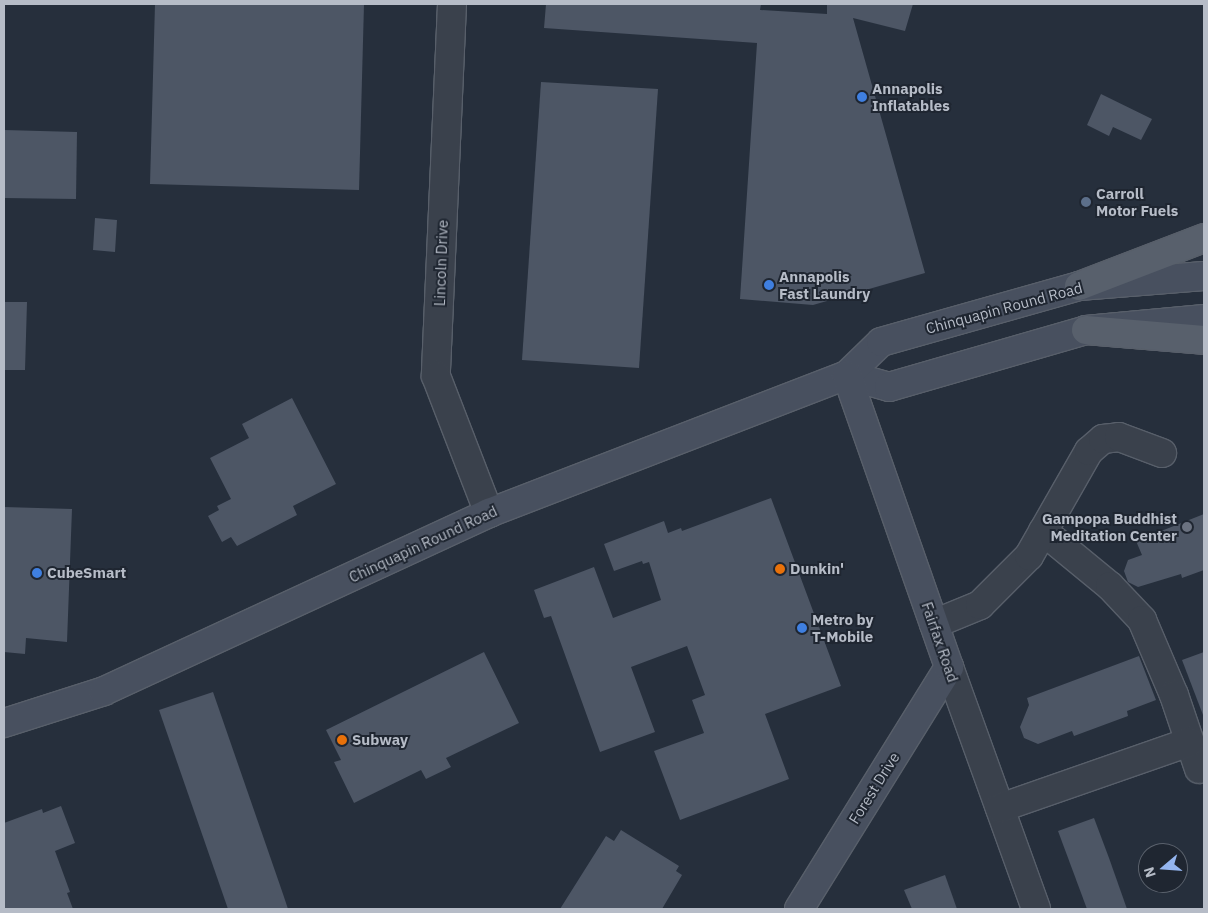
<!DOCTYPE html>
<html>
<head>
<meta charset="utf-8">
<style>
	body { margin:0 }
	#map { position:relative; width:1208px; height:913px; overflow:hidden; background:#262f3c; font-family:"IBM Plex Sans",sans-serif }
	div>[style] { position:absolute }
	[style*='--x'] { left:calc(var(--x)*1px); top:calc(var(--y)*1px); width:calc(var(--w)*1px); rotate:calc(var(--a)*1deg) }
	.building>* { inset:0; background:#4d5665 }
	.roads { filter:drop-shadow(1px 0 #585f6a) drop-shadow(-1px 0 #585f6a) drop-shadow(0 1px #585f6a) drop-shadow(0 -1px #585f6a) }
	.street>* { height:28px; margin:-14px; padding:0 14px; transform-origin:14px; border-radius:14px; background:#3a414c }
	.secondary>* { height:28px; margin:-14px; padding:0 14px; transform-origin:14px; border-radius:14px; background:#48505f }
	.primary>* { height:28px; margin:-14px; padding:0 14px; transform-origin:14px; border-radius:14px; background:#58606c }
	.dots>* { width:14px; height:14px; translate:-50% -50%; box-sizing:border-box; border:2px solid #1f2631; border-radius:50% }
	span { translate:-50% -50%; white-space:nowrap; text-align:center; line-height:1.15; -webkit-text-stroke:4px #1f2631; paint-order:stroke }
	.poi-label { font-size:15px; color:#b6bcc7; font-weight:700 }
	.left { translate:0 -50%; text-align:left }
	.right { translate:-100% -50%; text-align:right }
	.street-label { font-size:15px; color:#b6bcc7 }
	.frame { position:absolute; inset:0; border:5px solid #b6bcc7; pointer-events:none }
	.north { position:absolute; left:1138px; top:843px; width:50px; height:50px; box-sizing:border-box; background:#1f2631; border:1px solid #5b626d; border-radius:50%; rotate:252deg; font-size:14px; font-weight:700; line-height:20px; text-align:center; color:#b6bcc7 }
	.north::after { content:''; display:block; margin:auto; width:18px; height:22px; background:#94b5ef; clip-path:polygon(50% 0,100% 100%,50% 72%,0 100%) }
</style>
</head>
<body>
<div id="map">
	<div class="building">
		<div style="clip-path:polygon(155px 4px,364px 4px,359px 190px,150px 184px)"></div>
		<div style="clip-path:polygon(546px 4px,761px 4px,760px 10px,827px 14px,827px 4px,913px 4px,905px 31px,853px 18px,925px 273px,813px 305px,740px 299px,757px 43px,544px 28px)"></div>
		<div style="clip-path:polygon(541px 82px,658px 89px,639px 368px,522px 360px)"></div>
		<div style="clip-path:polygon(1101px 94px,1152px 119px,1141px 140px,1113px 127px,1109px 136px,1087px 125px)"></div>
		<div style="clip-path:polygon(4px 130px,77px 132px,76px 199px,4px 198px)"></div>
		<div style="clip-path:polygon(95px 218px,117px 220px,115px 252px,93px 250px)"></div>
		<div style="clip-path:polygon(4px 302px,27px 302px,25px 370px,4px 370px)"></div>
		<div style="clip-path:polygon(292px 398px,336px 484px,293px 506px,297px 515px,237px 546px,231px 537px,222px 542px,208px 516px,219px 510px,217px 506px,231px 499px,210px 458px,249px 438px,242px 424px)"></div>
		<div style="clip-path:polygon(771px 498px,841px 686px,765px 714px,789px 779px,680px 820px,654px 751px,704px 733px,692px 700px,705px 695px,687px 646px,631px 667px,655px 732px,600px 752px,551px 616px,544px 618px,534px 590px,594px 567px,613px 618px,661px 600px,649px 562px,643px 564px,642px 561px,614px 571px,604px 544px,664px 521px,668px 533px,681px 528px,682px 531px)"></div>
		<div style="clip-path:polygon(4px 507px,72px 509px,67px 642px,26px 638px,25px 654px,4px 652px)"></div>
		<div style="clip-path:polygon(1204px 514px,1204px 570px,1182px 578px,1181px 574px,1138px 587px,1128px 582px,1124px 571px,1128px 560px,1142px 555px,1136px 541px)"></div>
		<div style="clip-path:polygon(484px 652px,519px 723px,446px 758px,451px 767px,426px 779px,421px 770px,354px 803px,334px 762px,341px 760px,326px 730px)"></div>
		<div style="clip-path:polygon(1204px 652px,1204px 715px,1203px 715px,1182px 660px)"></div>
		<div style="clip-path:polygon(1139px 656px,1156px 700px,1127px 711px,1128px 716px,1074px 736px,1072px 731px,1038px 744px,1024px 738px,1020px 727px,1029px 705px,1027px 698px)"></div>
		<div style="clip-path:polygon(213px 692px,283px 894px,288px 909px,228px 909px,159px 710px)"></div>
		<div style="clip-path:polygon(61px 806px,75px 843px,55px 851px,70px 892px,67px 893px,73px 909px,4px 909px,4px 823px,42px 809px,43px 813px)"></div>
		<div style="clip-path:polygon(1094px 818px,1109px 858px,1127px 909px,1087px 909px,1058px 831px)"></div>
		<div style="clip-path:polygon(621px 830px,679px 866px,676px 871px,682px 875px,662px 909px,560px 909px,606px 836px,614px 841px)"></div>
		<div style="clip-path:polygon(945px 875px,957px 909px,912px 909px,904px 890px)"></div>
	</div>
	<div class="roads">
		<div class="street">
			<div style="--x:452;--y:4;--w:372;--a:92.5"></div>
			<div style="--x:436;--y:376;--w:147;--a:68.9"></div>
			<div style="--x:1043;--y:531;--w:87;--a:39.4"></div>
			<div style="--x:1110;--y:586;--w:47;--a:46.7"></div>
			<div style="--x:1142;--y:620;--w:82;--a:66.9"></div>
			<div style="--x:1174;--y:695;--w:78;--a:71.3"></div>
			<div style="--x:934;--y:624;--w:50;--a:-22.4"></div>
			<div style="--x:980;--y:605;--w:69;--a:-45"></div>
			<div style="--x:1029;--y:556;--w:121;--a:-60.3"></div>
			<div style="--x:1089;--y:451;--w:18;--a:-41"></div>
			<div style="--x:1103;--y:439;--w:16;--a:-7"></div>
			<div style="--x:1119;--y:437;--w:46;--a:20.4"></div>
			<div style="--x:949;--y:667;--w:257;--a:70.2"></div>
			<div style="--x:1000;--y:808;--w:201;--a:-19.2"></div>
		</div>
		<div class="secondary">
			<div style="--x:847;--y:375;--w:44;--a:15.9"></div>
			<div style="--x:889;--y:387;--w:205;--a:-16.1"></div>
			<div style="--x:1086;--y:330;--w:119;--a:-5.3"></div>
			<div style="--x:4;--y:723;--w:105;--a:-17.7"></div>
			<div style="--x:104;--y:691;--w:424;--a:-24.8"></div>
			<div style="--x:489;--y:513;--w:384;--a:-21.1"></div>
			<div style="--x:847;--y:375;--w:47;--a:-44.1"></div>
			<div style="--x:881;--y:342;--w:206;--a:-15.8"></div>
			<div style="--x:1079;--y:286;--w:125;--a:-4.6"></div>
			<div style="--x:799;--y:909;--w:285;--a:-58.2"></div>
			<div style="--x:949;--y:667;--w:309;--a:-109.3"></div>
		</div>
		<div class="primary">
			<div style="--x:1079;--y:286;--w:134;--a:-21"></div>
			<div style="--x:1086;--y:330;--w:118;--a:4.8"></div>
		</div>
	</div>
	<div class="dots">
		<div style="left:862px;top:97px;background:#3f7fe0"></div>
		<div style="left:1086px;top:202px;background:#5c6f8a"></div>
		<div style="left:769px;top:285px;background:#3f7fe0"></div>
		<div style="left:1187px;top:527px;background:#6b7280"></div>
		<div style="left:780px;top:569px;background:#e8710a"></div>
		<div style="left:37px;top:573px;background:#3f7fe0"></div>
		<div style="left:802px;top:628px;background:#3f7fe0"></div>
		<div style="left:342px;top:740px;background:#e8710a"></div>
	</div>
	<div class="poi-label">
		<span class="left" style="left:872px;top:97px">Annapolis<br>Inflatables</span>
		<span class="left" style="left:1096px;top:202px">Carroll<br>Motor Fuels</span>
		<span class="left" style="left:779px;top:285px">Annapolis<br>Fast Laundry</span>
		<span class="right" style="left:1177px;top:527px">Gampopa Buddhist<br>Meditation Center</span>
		<span class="left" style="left:790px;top:569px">Dunkin'</span>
		<span class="left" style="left:47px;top:573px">CubeSmart</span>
		<span class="left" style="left:812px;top:628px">Metro by<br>T-Mobile</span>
		<span class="left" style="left:352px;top:740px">Subway</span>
	</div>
	<div class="street-label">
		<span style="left:441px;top:263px;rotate:-88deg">Lincoln Drive</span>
		<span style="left:1004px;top:308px;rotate:-15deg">Chinquapin Round Road</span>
		<span style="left:423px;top:544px;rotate:-25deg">Chinquapin Round Road</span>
		<span style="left:940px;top:642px;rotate:71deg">Fairfax Road</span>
		<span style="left:874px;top:788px;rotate:-58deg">Forest Drive</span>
	</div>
	<div class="frame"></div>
	<div class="north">N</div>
</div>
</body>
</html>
